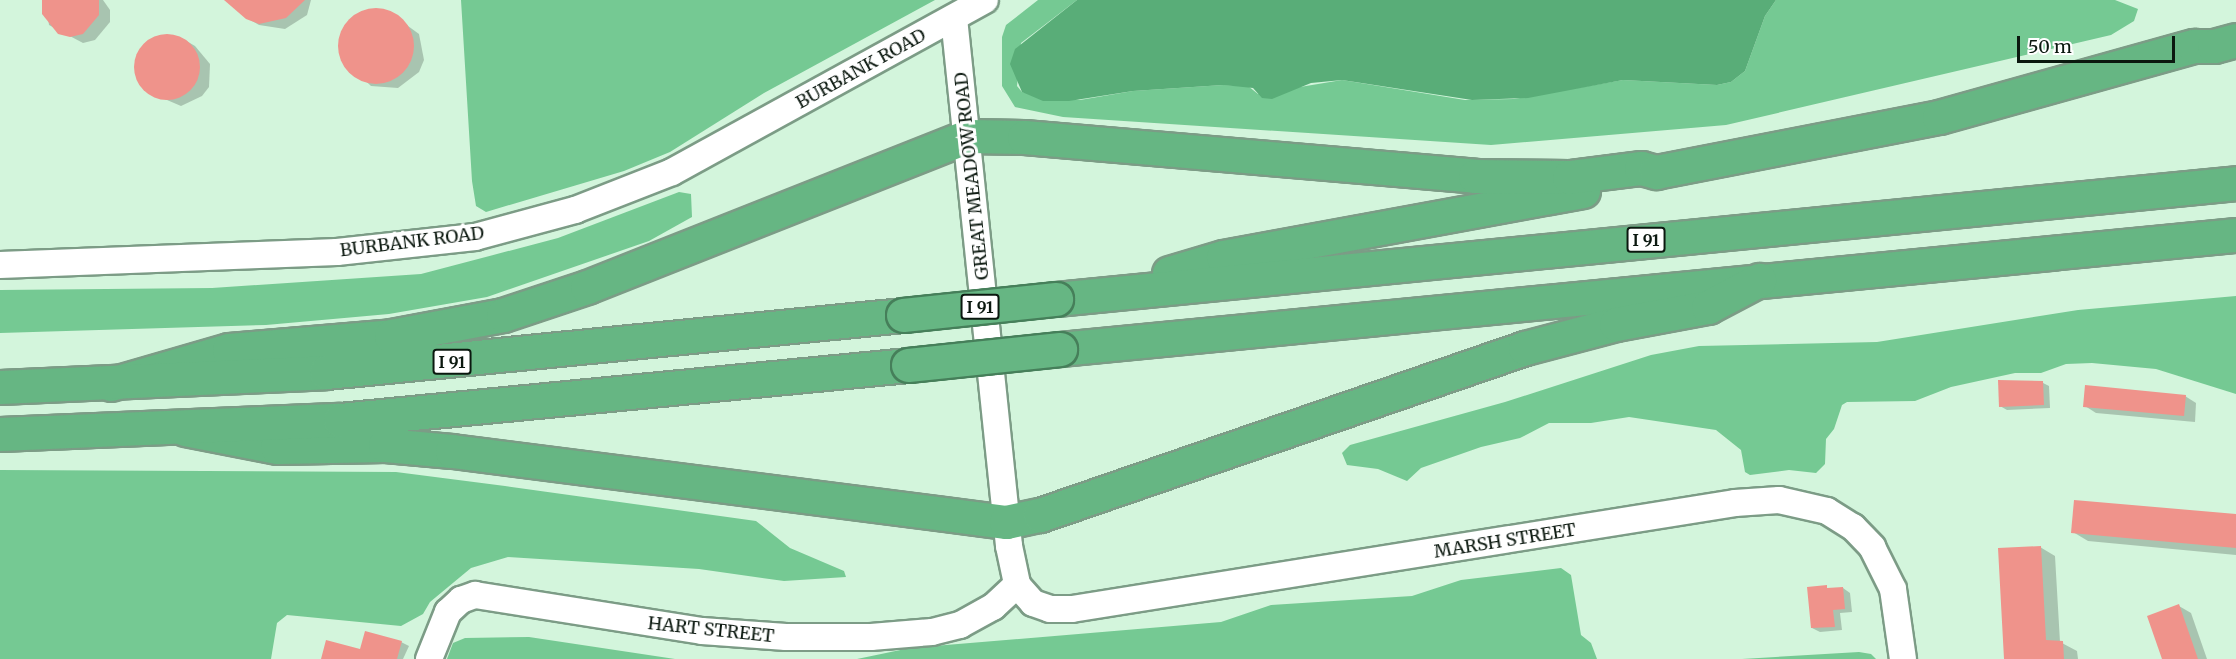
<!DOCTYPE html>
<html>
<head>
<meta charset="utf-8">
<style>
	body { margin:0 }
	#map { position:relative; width:2236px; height:659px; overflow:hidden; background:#d3f5dc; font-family:Merriweather,serif }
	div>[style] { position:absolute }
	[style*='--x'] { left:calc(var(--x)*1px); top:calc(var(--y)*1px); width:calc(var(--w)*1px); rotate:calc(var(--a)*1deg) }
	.forest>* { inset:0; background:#75c993 }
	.water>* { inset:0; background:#59ad78 }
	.shadow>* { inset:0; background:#0003 }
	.building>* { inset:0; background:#ef938b }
	.round { border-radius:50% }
	.roads { filter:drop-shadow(2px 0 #7c9c86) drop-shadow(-2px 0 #7c9c86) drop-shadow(0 2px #7c9c86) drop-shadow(0 -2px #7c9c86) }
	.minor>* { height:26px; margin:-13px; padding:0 13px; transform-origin:13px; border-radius:13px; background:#fff }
	.highway>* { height:33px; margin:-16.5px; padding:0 16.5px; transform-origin:16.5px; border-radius:16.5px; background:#66b683 }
	.bridges { filter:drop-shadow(2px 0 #467f5a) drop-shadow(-2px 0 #467f5a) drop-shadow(0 2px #467f5a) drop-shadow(0 -2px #467f5a) }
	.highway-bridge>* { height:33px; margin:-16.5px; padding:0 16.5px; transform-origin:16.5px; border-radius:16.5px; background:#66b683 }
	span { translate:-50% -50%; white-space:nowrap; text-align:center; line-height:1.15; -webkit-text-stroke:6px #fff; paint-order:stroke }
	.shield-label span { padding:2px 4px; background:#fff; border:2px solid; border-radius:4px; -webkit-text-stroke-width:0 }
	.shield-label { font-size:16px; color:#0b180f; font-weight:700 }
	.street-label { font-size:18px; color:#0b180f }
	.scale { position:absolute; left:2017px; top:36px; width:158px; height:27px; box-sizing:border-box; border:3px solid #0b180f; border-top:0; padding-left:8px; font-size:18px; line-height:21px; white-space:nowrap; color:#0b180f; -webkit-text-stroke:4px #fff; paint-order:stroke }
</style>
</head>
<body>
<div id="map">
	<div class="forest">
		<div style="clip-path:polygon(461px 0,935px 0,764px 93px,670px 152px,624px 171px,486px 212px,476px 206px,472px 181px)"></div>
		<div style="clip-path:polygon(1038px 0,1077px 0,1021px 43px,1017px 86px,1022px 92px,1080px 100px,1133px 91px,1223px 85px,1248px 86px,1258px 94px,1342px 80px,1465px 100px,1514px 99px,1623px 80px,1717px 85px,1731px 82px,1745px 71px,1765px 16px,1776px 0,2115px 0,2138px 9px,2134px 21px,2111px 35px,1726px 125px,1491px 145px,1063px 117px,1015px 107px,1002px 86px,1002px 37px,1006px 25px)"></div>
		<div style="clip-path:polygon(679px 192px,691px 194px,692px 217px,649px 241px,487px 297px,389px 314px,266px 325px,0 333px,0 290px,212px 288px,421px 274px,558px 238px)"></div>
		<div style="clip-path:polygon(2236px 296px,2236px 394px,2156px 369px,2092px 363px,2066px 364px,2041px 373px,2015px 373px,1951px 387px,1915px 401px,1847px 402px,1842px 405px,1834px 429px,1826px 439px,1825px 464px,1816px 473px,1789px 470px,1750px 475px,1745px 472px,1741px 450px,1716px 430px,1629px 417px,1591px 423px,1549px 423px,1520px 438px,1481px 447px,1421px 468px,1407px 481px,1378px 469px,1347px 465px,1342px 453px,1350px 445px,1505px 402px,1651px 355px,1699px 346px,1877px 342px,2078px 310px)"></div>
		<div style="clip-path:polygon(0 470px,396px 472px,505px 486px,756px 521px,790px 548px,844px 571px,846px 577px,784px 581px,699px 569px,508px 557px,471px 568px,430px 602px,423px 614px,401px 626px,287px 615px,277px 623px,271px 659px,0 659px)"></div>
		<div style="clip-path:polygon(1561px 568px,1571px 575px,1581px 635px,1591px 643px,1597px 659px,857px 659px,910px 648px,1221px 622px,1271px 605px,1412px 596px,1461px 580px)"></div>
		<div style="clip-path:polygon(529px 637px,675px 659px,447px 659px,453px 643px,465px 638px)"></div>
		<div style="clip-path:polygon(1859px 652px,1871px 654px,1876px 659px,1742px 659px)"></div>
	</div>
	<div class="water">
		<div style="clip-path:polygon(1077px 0,1776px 0,1765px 16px,1745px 71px,1731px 82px,1717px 85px,1623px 80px,1528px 98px,1472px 100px,1342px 80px,1311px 83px,1272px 99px,1262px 98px,1253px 88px,1223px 85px,1133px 91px,1069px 101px,1043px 101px,1022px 92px,1010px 64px,1015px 49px)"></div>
	</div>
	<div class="shadow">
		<div style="clip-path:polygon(46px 0,103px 0,110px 10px,110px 22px,95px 40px,83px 43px,49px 25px)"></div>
		<div style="clip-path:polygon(233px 0,311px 0,307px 15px,285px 29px,259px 25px,247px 18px)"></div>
		<div style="clip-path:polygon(386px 10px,419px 34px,424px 60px,419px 72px,398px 88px,371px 86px,341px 58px,342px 32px,360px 12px)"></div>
		<div style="clip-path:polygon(160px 35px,183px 39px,195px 46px,210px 64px,209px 87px,202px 96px,181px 106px,146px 91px,135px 71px,141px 48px)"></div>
		<div style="clip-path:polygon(2043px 383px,2049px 386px,2050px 408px,2007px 410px,2000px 406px)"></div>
		<div style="clip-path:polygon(2185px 396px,2196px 403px,2195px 422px,2096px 413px,2085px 406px)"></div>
		<div style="clip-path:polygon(2236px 516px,2236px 555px,2088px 541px,2073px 532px)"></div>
		<div style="clip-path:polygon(2040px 547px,2055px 556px,2060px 642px,2077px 651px,2078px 659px,2005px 659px)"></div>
		<div style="clip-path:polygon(1843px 588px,1850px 593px,1852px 612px,1840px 613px,1842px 630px,1820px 632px,1812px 628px)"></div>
		<div style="clip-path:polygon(2179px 606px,2191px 613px,2207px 659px,2164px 659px)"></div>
		<div style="clip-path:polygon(401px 642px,409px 646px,403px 659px,359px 659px)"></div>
	</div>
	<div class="building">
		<div style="clip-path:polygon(42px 0,99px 0,99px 15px,83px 34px,70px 37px,58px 34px,42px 14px)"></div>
		<div style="clip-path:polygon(224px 0,305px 0,286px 18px,259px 24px,246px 19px)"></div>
		<div class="round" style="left:338px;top:8px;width:76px;height:76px"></div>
		<div class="round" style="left:134px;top:34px;width:66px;height:66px"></div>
		<div style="clip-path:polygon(1998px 380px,2043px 381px,2044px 405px,1999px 407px)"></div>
		<div style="clip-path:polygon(2085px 385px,2186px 395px,2184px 416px,2083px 407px)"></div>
		<div style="clip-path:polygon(2074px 500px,2236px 514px,2236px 548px,2071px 533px)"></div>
		<div style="clip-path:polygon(2041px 546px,2046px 640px,2063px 641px,2064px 659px,2004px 659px,1998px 548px)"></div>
		<div style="clip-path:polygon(1827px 585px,1827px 588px,1843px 587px,1845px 609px,1833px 610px,1835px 627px,1811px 628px,1807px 587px)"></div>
		<div style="clip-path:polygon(2179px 604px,2198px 659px,2162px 659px,2147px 616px)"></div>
		<div style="clip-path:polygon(365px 631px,402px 641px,397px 659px,321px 659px,326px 640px,360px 649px)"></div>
	</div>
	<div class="roads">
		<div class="minor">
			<div style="--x:954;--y:18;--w:531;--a:84.05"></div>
			<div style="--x:1009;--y:546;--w:40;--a:78"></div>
			<div style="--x:1017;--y:585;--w:24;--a:48"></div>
			<div style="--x:1033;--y:603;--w:18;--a:19"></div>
			<div style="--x:1050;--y:609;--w:22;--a:0"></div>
			<div style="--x:1072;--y:609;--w:671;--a:-9.08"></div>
			<div style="--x:1735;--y:503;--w:44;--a:-3.9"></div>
			<div style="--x:1779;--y:500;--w:49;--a:12.9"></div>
			<div style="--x:1827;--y:511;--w:31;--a:32"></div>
			<div style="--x:1853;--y:527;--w:28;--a:46"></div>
			<div style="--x:1872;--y:547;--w:47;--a:63.4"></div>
			<div style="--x:1893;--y:589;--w:71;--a:81.9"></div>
			<div style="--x:0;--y:265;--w:337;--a:-2.2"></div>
			<div style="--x:337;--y:252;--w:139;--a:-6.2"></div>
			<div style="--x:475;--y:237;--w:104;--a:-15.1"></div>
			<div style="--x:575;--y:210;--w:104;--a:-21.4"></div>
			<div style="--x:672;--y:172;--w:357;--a:-28.8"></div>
			<div style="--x:429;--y:659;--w:51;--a:-68"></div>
			<div style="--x:448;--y:612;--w:18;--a:-43"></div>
			<div style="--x:461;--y:600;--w:15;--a:-20"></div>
			<div style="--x:475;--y:595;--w:230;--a:9"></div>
			<div style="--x:702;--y:631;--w:84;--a:4.1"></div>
			<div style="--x:786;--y:637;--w:85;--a:0"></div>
			<div style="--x:871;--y:637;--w:61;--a:-4.7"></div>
			<div style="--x:932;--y:632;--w:29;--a:-14"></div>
			<div style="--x:960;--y:625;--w:38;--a:-29"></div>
			<div style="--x:993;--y:607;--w:33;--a:-43"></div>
		</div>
		<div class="highway">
			<div style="--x:1169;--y:273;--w:56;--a:-16.5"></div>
			<div style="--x:1223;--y:257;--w:366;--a:-10.4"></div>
			<div style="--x:1056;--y:299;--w:1186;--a:-5.61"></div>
			<div style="--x:1060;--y:349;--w:1182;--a:-5.54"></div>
			<div style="--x:111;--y:384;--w:123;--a:-16.1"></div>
			<div style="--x:229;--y:350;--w:163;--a:-4.9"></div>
			<div style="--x:391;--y:336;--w:114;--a:-10.6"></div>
			<div style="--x:503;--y:315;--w:89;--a:-18.4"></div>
			<div style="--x:587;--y:287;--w:411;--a:-21.6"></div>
			<div style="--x:969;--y:136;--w:55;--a:1"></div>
			<div style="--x:1024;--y:137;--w:453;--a:4.9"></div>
			<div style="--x:1475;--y:176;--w:94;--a:0.6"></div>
			<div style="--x:1569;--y:177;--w:73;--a:-7.1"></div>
			<div style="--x:1641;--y:168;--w:16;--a:15"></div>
			<div style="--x:1656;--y:172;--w:288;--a:-11"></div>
			<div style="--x:1939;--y:117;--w:265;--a:-15.6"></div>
			<div style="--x:2194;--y:46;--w:20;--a:0"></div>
			<div style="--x:2214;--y:46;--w:23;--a:-15"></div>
			<div style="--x:0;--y:387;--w:326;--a:-2.6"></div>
			<div style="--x:326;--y:372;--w:580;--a:-5.64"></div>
			<div style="--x:185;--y:429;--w:94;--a:11.1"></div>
			<div style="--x:277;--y:447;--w:108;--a:-1.1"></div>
			<div style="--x:385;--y:445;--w:67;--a:5.1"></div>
			<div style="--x:452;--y:451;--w:559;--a:7.3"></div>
			<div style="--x:1006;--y:522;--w:35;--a:-12"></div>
			<div style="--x:1040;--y:515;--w:513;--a:-19"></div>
			<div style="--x:1525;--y:348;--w:94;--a:-14.8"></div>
			<div style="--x:1616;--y:324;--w:94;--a:-10.5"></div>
			<div style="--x:1708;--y:307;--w:58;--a:-27.9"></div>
			<div style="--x:0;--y:434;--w:340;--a:-2.4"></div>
			<div style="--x:340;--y:420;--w:571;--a:-5.53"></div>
		</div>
	</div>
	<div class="bridges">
		<div class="highway-bridge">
			<div style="--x:903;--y:315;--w:154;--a:-6"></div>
			<div style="--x:908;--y:365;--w:153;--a:-6"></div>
		</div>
	</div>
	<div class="shield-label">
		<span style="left:1646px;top:240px">I 91</span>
		<span style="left:980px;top:307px">I 91</span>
		<span style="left:452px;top:362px">I 91</span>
	</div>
	<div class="street-label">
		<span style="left:861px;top:69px;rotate:-29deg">BURBANK ROAD</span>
		<span style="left:972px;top:176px;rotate:-96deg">GREAT MEADOW ROAD</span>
		<span style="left:412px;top:242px;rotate:-7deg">BURBANK ROAD</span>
		<span style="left:1505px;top:541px;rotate:-9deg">MARSH STREET</span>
		<span style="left:711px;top:630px;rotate:6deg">HART STREET</span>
	</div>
	<div class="scale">50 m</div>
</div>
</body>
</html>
